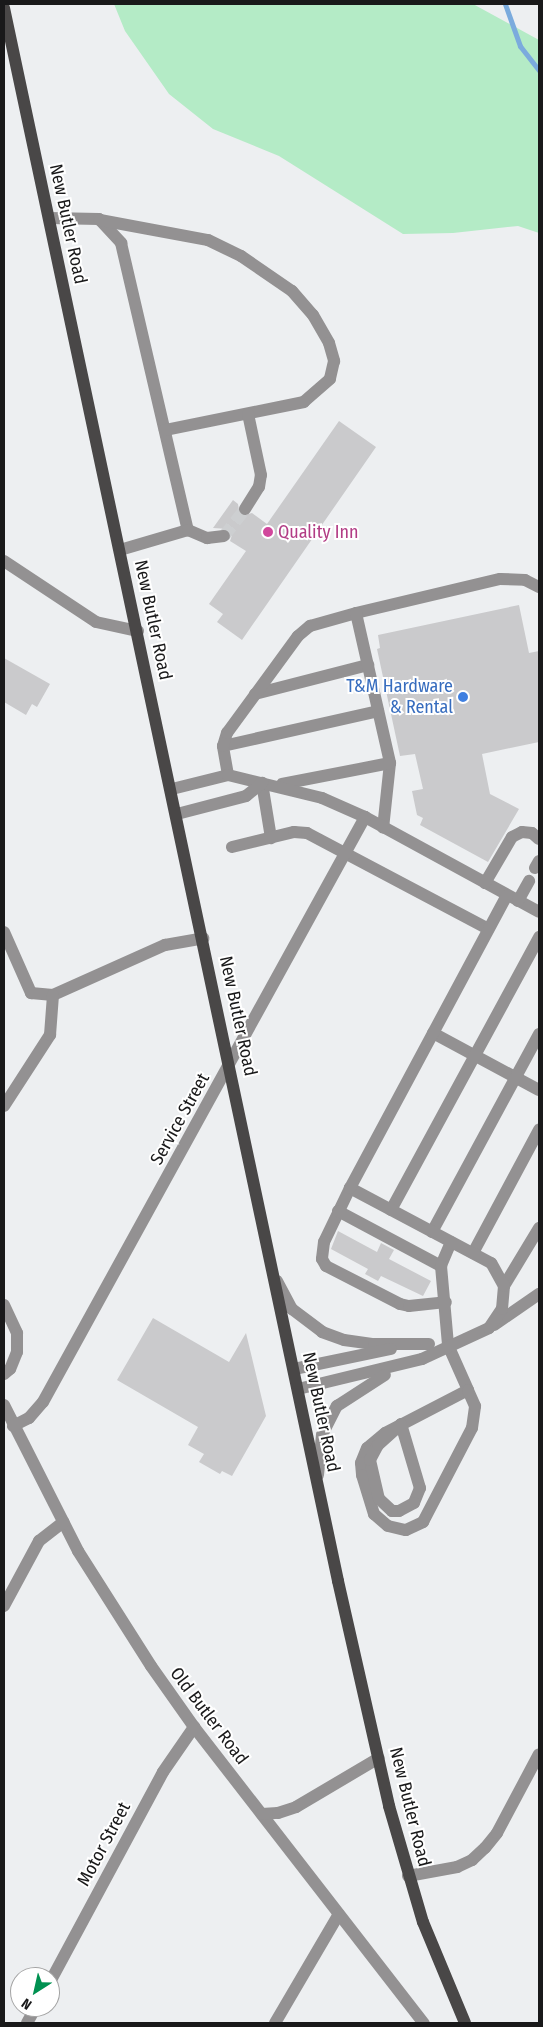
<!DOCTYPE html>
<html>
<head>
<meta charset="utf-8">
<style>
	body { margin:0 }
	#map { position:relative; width:543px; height:2027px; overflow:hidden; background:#edeff1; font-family:"Fira Sans Condensed",sans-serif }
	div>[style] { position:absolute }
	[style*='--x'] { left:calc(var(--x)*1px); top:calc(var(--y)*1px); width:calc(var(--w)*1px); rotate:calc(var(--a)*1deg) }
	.green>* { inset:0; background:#b4ebc6 }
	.stream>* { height:5px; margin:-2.5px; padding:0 2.5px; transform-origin:2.5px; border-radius:2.5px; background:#7babdd }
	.building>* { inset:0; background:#cacacc }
	.minor-tunnel>* { height:12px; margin-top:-6px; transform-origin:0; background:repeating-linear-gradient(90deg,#cdcfd1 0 12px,transparent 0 18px) }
	.minor>* { height:12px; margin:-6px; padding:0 6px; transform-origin:6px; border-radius:6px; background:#939192 }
	.major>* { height:12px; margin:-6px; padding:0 6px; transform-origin:6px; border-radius:6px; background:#494747 }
	.dots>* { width:14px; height:14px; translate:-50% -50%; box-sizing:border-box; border:2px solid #fff; border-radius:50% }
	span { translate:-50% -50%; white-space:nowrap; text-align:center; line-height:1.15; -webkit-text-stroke:4px #fff; paint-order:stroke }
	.street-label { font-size:18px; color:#19191a }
	.hotel-label { font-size:18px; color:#b23c85 }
	.left { translate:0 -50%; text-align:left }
	.shop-label { font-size:18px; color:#366cbe }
	.right { translate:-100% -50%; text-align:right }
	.frame { position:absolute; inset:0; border:5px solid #19191a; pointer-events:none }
	.north { position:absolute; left:10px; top:1967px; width:50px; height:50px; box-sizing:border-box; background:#fff; border:1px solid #a3a3a3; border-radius:50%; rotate:215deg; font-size:14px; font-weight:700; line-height:20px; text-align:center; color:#19191a }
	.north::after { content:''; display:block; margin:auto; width:18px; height:22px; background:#009151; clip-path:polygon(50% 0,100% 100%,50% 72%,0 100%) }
</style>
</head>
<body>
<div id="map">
	<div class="green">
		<div style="clip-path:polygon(114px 4px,473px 4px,539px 40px,539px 233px,518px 226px,453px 233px,403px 234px,279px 156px,213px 129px,169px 94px,125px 31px)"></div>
	</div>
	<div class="stream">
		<div style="--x:505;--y:4;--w:45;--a:70.3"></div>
		<div style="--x:520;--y:46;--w:31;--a:52"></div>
	</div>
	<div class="building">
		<div style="clip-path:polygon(339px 421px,376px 447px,242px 640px,217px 622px,223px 614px,209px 604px,246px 551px,230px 541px,232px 535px,228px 529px,213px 528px,233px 500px,238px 504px,240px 516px,252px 513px,267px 524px)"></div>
		<div style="clip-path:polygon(519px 605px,529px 653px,539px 651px,539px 742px,482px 754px,490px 794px,519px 809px,488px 862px,420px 825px,423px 818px,417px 815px,412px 791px,423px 789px,415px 754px,400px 756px,377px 649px,380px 648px,378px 635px)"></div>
		<div style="clip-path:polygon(4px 658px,50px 684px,37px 707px,32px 704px,26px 715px,4px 702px)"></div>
		<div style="clip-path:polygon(338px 1231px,377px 1252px,381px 1243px,394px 1250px,389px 1259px,431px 1281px,423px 1296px,381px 1276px,378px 1281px,365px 1274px,368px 1269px,331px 1249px)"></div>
		<div style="clip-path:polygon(153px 1318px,229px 1362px,246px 1333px,266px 1416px,232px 1476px,222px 1471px,220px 1474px,199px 1462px,204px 1454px,188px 1445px,198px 1427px,117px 1380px)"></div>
	</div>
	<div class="minor-tunnel">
		<div style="--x:224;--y:536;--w:34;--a:-52"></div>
	</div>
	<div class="minor">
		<div style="--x:49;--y:218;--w:50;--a:1.1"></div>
		<div style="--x:99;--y:219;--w:33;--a:47"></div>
		<div style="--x:121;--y:243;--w:295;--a:76.9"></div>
		<div style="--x:188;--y:530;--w:71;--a:163.6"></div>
		<div style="--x:100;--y:220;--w:110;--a:10.5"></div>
		<div style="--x:208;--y:240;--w:37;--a:26"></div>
		<div style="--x:241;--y:256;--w:62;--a:34.5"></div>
		<div style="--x:292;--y:291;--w:32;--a:49"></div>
		<div style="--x:313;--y:315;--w:32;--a:60"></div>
		<div style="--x:329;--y:343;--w:19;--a:74"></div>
		<div style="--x:334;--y:361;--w:18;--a:103"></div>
		<div style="--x:330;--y:379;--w:35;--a:139"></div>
		<div style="--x:304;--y:402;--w:142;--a:168.6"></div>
		<div style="--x:245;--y:509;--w:26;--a:-58"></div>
		<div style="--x:259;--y:487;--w:12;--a:-81"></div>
		<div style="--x:261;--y:475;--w:62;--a:-102"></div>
		<div style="--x:188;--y:530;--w:21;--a:23"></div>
		<div style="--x:207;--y:538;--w:17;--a:-7"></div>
		<div style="--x:4;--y:561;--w:110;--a:33.5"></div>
		<div style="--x:96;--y:622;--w:43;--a:12.1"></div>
		<div style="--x:356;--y:613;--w:148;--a:-13.3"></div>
		<div style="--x:500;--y:579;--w:25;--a:2"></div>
		<div style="--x:525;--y:580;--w:16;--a:27"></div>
		<div style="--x:255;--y:694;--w:117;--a:-14.4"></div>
		<div style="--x:223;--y:746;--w:159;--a:-12.7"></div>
		<div style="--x:228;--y:775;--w:29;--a:-100"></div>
		<div style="--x:223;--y:746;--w:14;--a:-73"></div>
		<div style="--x:227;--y:733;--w:120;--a:-53.8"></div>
		<div style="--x:298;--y:636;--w:16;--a:-40"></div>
		<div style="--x:310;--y:626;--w:48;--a:-15.8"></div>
		<div style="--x:356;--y:613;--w:154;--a:77.2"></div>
		<div style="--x:390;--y:763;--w:65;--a:96.1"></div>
		<div style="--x:262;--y:783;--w:56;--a:80.7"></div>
		<div style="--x:282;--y:784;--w:110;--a:-11"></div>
		<div style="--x:172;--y:789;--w:58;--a:-14"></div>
		<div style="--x:228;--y:775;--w:97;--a:13.7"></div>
		<div style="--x:322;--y:798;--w:47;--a:23.8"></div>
		<div style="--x:365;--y:817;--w:198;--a:28.6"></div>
		<div style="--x:177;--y:814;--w:71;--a:-14.6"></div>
		<div style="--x:246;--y:796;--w:21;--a:-39"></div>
		<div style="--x:232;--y:847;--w:64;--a:-13.6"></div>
		<div style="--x:294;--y:832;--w:13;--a:4"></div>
		<div style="--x:307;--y:833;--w:205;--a:27.9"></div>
		<div style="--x:535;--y:868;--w:8;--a:-60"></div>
		<div style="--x:485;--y:883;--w:53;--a:-59.6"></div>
		<div style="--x:512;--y:837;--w:11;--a:-27"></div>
		<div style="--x:522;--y:832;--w:10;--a:6"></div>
		<div style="--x:532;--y:833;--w:9;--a:41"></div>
		<div style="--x:518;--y:901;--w:23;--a:-61"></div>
		<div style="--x:4;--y:932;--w:67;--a:66.1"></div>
		<div style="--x:31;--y:993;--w:22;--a:5"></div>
		<div style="--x:53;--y:995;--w:123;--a:-24.1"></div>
		<div style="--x:165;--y:945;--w:39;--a:-10"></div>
		<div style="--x:433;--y:1033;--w:120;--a:28.3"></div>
		<div style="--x:4;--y:1106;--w:85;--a:-57.1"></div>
		<div style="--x:50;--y:1035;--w:40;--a:-85.7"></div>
		<div style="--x:350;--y:1188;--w:60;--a:115.7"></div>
		<div style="--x:324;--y:1242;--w:17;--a:97"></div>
		<div style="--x:322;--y:1259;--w:8;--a:60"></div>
		<div style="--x:326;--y:1266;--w:83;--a:27.2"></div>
		<div style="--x:400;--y:1304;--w:9;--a:13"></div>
		<div style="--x:409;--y:1306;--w:37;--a:-6"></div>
		<div style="--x:391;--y:1210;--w:311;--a:-61.5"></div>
		<div style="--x:338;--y:1211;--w:117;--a:28.1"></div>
		<div style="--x:432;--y:1232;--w:225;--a:-61.6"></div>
		<div style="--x:451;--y:1242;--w:26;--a:113"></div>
		<div style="--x:441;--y:1266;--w:79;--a:84.9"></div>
		<div style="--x:448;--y:1345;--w:49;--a:66"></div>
		<div style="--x:468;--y:1390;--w:93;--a:152.6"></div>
		<div style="--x:385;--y:1433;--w:23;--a:140"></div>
		<div style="--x:367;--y:1448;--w:16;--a:112"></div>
		<div style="--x:361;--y:1463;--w:12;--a:85"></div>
		<div style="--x:362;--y:1475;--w:41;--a:72.9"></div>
		<div style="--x:374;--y:1514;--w:18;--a:41"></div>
		<div style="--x:388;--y:1526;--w:18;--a:13"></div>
		<div style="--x:406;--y:1530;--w:19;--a:-25"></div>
		<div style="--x:423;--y:1522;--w:106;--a:-62.5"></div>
		<div style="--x:472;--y:1428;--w:22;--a:-82"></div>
		<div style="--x:475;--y:1406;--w:17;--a:-114"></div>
		<div style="--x:473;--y:1253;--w:140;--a:-61.8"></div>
		<div style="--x:277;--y:1281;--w:32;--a:62"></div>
		<div style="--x:292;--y:1309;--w:38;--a:37"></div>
		<div style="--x:322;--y:1332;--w:23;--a:20"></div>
		<div style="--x:344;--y:1340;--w:30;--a:8"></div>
		<div style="--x:374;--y:1344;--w:55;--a:0"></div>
		<div style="--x:504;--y:1286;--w:68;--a:-58.9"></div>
		<div style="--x:4;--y:1305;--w:31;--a:65"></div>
		<div style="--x:17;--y:1333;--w:19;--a:90"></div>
		<div style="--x:17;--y:1352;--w:18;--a:112"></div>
		<div style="--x:10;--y:1369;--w:8;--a:140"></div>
		<div style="--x:494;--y:1325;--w:55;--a:-34.6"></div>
		<div style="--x:294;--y:1369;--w:99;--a:-11.7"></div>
		<div style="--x:298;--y:1389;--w:128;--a:-13.6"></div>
		<div style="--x:422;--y:1359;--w:74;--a:-24.8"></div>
		<div style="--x:489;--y:1328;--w:23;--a:-56"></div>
		<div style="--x:502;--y:1309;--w:23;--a:-85"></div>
		<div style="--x:504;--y:1286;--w:26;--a:-119"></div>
		<div style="--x:491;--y:1263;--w:160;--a:-152"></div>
		<div style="--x:350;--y:1188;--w:332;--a:-61.8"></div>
		<div style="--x:4;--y:1405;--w:164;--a:63.1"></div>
		<div style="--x:78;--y:1551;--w:136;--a:57.6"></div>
		<div style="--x:151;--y:1666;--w:75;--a:54.8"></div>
		<div style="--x:194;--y:1727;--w:375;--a:52.2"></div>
		<div style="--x:401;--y:1424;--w:67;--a:73.5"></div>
		<div style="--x:420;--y:1488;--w:16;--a:112"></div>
		<div style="--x:414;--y:1503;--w:17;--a:152"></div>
		<div style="--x:399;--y:1511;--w:7;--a:180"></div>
		<div style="--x:392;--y:1511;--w:18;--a:-137"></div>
		<div style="--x:379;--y:1499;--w:40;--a:-103"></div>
		<div style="--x:370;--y:1460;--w:17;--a:-62"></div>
		<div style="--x:378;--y:1445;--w:31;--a:-42"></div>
		<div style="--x:13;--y:1426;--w:18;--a:-27"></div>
		<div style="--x:29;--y:1418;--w:21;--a:-49"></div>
		<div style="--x:43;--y:1402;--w:668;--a:-61.17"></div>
		<div style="--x:318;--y:1475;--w:40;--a:-84.3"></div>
		<div style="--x:322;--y:1435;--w:33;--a:-63"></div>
		<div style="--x:337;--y:1406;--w:57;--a:-32.9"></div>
		<div style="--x:4;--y:1606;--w:74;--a:-61.7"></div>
		<div style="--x:39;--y:1541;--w:31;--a:-38"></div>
		<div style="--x:262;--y:1814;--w:16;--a:-4"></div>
		<div style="--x:278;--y:1813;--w:19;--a:-18"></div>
		<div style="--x:296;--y:1807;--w:96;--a:-30.6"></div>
		<div style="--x:408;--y:1876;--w:50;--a:-10.4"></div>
		<div style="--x:457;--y:1867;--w:17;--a:-25"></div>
		<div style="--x:472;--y:1860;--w:18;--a:-43"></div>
		<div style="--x:485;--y:1848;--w:19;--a:-51"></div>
		<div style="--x:497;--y:1833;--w:89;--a:-62"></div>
		<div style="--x:50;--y:1982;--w:238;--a:-61.7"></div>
		<div style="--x:163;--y:1772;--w:55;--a:-55.4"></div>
		<div style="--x:27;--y:2023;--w:18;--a:-61"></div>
		<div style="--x:275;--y:2023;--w:126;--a:-59.6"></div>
	</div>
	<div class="major">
		<div style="--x:4;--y:8;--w:1608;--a:78.01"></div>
		<div style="--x:338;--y:1581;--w:231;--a:77.2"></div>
		<div style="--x:389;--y:1806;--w:121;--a:73.7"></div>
		<div style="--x:423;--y:1922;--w:109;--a:67.4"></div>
	</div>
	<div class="dots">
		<div style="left:268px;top:532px;background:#d1479c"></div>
		<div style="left:463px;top:697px;background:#3f7fe0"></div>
	</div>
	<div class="street-label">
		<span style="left:68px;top:224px;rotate:78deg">New Butler Road</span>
		<span style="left:153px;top:620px;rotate:78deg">New Butler Road</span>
		<span style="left:238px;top:1016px;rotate:78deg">New Butler Road</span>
		<span style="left:180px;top:1119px;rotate:-61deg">Service Street</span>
		<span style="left:321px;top:1412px;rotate:78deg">New Butler Road</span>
		<span style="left:209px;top:1716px;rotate:53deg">Old Butler Road</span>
		<span style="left:410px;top:1807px;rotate:76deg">New Butler Road</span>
		<span style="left:104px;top:1844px;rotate:-62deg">Motor Street</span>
	</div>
	<div class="hotel-label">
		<span class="left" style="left:278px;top:532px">Quality Inn</span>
	</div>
	<div class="shop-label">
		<span class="right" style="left:453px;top:697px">T&amp;M Hardware<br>&amp; Rental</span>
	</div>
	<div class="frame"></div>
	<div class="north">N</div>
</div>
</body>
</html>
